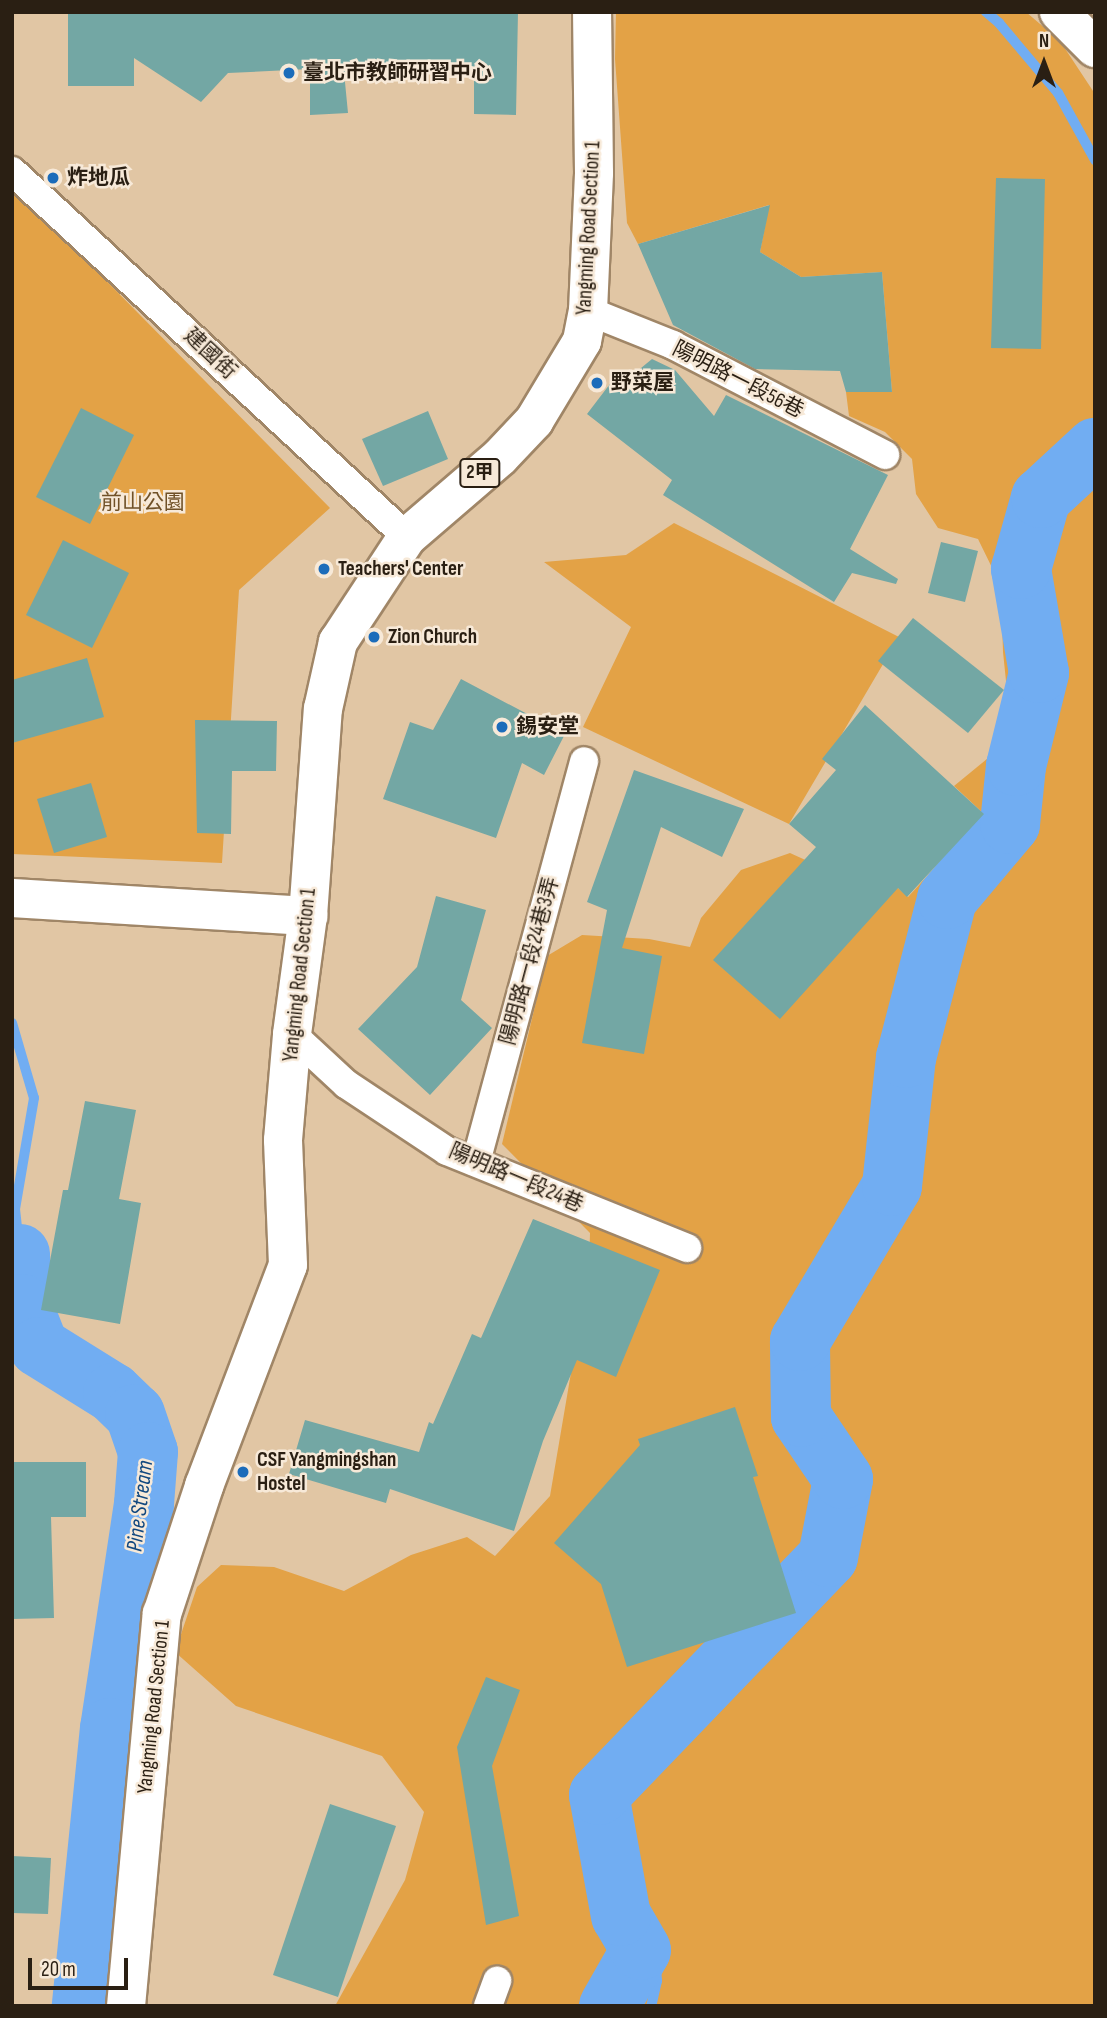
<!DOCTYPE html>
<html>
<head>
<meta charset="utf-8">
<style>
	body { margin:0 }
	#map { position:relative; width:1107px; height:2018px; overflow:hidden; background:#e1c6a4; font-family:"Sofia Sans Condensed","Noto Sans TC",sans-serif }
	div>[style] { position:absolute }
	[style*='--x'] { left:calc(var(--x)*1px); top:calc(var(--y)*1px); width:calc(var(--w)*1px); rotate:calc(var(--a)*1deg) }
	.green>* { inset:0; background:#e3a246 }
	.stream>* { height:10px; margin:-5px; padding:0 5px; transform-origin:5px; border-radius:5px; background:#71adf2 }
	.river>* { height:60px; margin:-30px; padding:0 30px; transform-origin:30px; border-radius:30px; background:#71adf2 }
	.building>* { inset:0; background:#73a7a4 }
	.roads { filter:drop-shadow(2px 0 #a08667) drop-shadow(-2px 0 #a08667) drop-shadow(0 2px #a08667) drop-shadow(0 -2px #a08667) }
	.street>* { height:28px; margin:-14px; padding:0 14px; transform-origin:14px; border-radius:14px; background:#fff }
	.secondary>* { height:38px; margin:-19px; padding:0 19px; transform-origin:19px; border-radius:19px; background:#fff }
	.primary>* { height:38px; margin:-19px; padding:0 19px; transform-origin:19px; border-radius:19px; background:#fff }
	.dots>* { width:19px; height:19px; translate:-50% -50%; box-sizing:border-box; border:4px solid #f7e9d8; border-radius:50% }
	span { translate:-50% -50%; white-space:nowrap; text-align:center; line-height:1.15; -webkit-text-stroke:5px #f7e9d8; paint-order:stroke }
	.shield-label span { padding:2px 5px; background:#f7e9d8; border:2px solid; border-radius:5px; -webkit-text-stroke-width:0 }
	.shield-label { font-size:19px; color:#2a1f13; font-weight:700 }
	.poi-label { font-size:21px; color:#2a1f13; font-weight:700 }
	.left { translate:0 -50%; text-align:left }
	.street-label { font-size:21px; color:#2a1f13 }
	.park-label { font-size:21px; color:#705127 }
	.water-label { font-size:23px; color:#12487f; font-style:italic }
	.frame { position:absolute; inset:0; border:14px solid #2a1f13; pointer-events:none }
	.north { position:absolute; left:1009px; top:28px; width:70px; height:70px; -webkit-text-stroke:5px #f7e9d8; paint-order:stroke; rotate:0deg; font-size:19px; font-weight:700; line-height:28px; text-align:center; color:#2a1f13 }
	.north::after { content:''; display:block; margin:auto; width:24px; height:32px; background:#2a1f13; clip-path:polygon(50% 0,100% 100%,50% 72%,0 100%) }
	.scale { position:absolute; left:28px; top:1958px; width:100px; height:32px; box-sizing:border-box; border:4px solid #2a1f13; border-top:0; padding-left:9px; font-size:21px; line-height:24px; white-space:nowrap; color:#2a1f13; -webkit-text-stroke:5px #f7e9d8; paint-order:stroke }
</style>
</head>
<body>
<div id="map">
	<div class="green">
		<div style="clip-path:polygon(616px 12px,1026px 12px,1060px 41px,1095px 94px,1095px 2006px,335px 2006px,405px 1880px,424px 1812px,382px 1756px,236px 1706px,175px 1652px,197px 1587px,221px 1565px,274px 1567px,344px 1591px,411px 1555px,467px 1537px,495px 1556px,550px 1496px,589px 1267px,590px 1233px,502px 1144px,547px 956px,582px 935px,649px 939px,690px 947px,701px 918px,741px 870px,790px 853px,845px 878px,877px 869px,908px 897px,984px 814px,954px 786px,993px 754px,1009px 710px,1003px 652px,1001px 586px,978px 539px,938px 528px,916px 494px,912px 459px,885px 432px,849px 416px,846px 392px,892px 392px,882px 272px,801px 277px,760px 252px,769px 205px,638px 244px,627px 223px,615px 59px)"></div>
		<div style="clip-path:polygon(12px 185px,330px 508px,239px 590px,222px 863px,12px 854px)"></div>
		<div style="clip-path:polygon(674px 523px,899px 637px,789px 824px,583px 727px,631px 627px,544px 562px,626px 555px)"></div>
	</div>
	<div class="stream">
		<div style="--x:986;--y:12;--w:17;--a:40"></div>
		<div style="--x:999;--y:23;--w:92;--a:49.9"></div>
		<div style="--x:1058;--y:93;--w:77;--a:61.1"></div>
		<div style="--x:12;--y:1023;--w:78;--a:73.7"></div>
		<div style="--x:34;--y:1098;--w:113;--a:99.7"></div>
		<div style="--x:15;--y:1209;--w:45;--a:83.7"></div>
		<div style="--x:641;--y:1950;--w:18;--a:38"></div>
		<div style="--x:655;--y:1961;--w:20;--a:84"></div>
		<div style="--x:657;--y:1981;--w:26;--a:103"></div>
	</div>
	<div class="river">
		<div style="--x:20;--y:1254;--w:50;--a:87.7"></div>
		<div style="--x:22;--y:1304;--w:46;--a:68.4"></div>
		<div style="--x:39;--y:1347;--w:87;--a:31.9"></div>
		<div style="--x:113;--y:1393;--w:30;--a:44"></div>
		<div style="--x:135;--y:1414;--w:40;--a:71.1"></div>
		<div style="--x:148;--y:1452;--w:52;--a:94.4"></div>
		<div style="--x:144;--y:1504;--w:227;--a:98.6"></div>
		<div style="--x:110;--y:1728;--w:279;--a:95.8"></div>
		<div style="--x:609;--y:2006;--w:64;--a:-60.3"></div>
		<div style="--x:641;--y:1950;--w:39;--a:-120"></div>
		<div style="--x:621;--y:1916;--w:123;--a:-100.3"></div>
		<div style="--x:599;--y:1795;--w:330;--a:-46.1"></div>
		<div style="--x:828;--y:1557;--w:79;--a:-79.1"></div>
		<div style="--x:843;--y:1479;--w:75;--a:-124.1"></div>
		<div style="--x:801;--y:1417;--w:76;--a:-90.8"></div>
		<div style="--x:800;--y:1341;--w:180;--a:-59.3"></div>
		<div style="--x:892;--y:1186;--w:129;--a:-83.8"></div>
		<div style="--x:906;--y:1058;--w:164;--a:-75.5"></div>
		<div style="--x:947;--y:899;--w:98;--a:-50"></div>
		<div style="--x:1010;--y:824;--w:58;--a:-84.1"></div>
		<div style="--x:1016;--y:766;--w:96;--a:-76.1"></div>
		<div style="--x:1039;--y:673;--w:106;--a:-99.8"></div>
		<div style="--x:1021;--y:569;--w:74;--a:-74.3"></div>
		<div style="--x:1041;--y:498;--w:74;--a:-42.8"></div>
	</div>
	<div class="building">
		<div style="clip-path:polygon(68px 12px,518px 12px,516px 115px,474px 114px,474px 70px,394px 66px,344px 72px,348px 113px,310px 115px,310px 69px,228px 73px,201px 102px,134px 58px,134px 86px,68px 86px)"></div>
		<div style="clip-path:polygon(996px 178px,1045px 179px,1041px 349px,991px 348px)"></div>
		<div style="clip-path:polygon(770px 205px,760px 252px,801px 277px,882px 272px,892px 392px,846px 392px,840px 371px,755px 369px,673px 325px,638px 244px)"></div>
		<div style="clip-path:polygon(652px 359px,675px 370px,714px 416px,726px 395px,888px 475px,850px 549px,898px 579px,896px 584px,852px 573px,834px 602px,663px 495px,672px 480px,587px 414px,616px 376px,624px 382px)"></div>
		<div style="clip-path:polygon(81px 408px,134px 435px,90px 524px,36px 497px)"></div>
		<div style="clip-path:polygon(428px 411px,448px 459px,383px 486px,362px 439px)"></div>
		<div style="clip-path:polygon(63px 540px,129px 573px,92px 648px,26px 615px)"></div>
		<div style="clip-path:polygon(941px 542px,978px 551px,965px 602px,928px 593px)"></div>
		<div style="clip-path:polygon(913px 618px,1004px 690px,968px 733px,878px 661px)"></div>
		<div style="clip-path:polygon(87px 658px,104px 717px,12px 743px,12px 680px)"></div>
		<div style="clip-path:polygon(461px 679px,565px 734px,544px 775px,522px 763px,496px 838px,383px 799px,410px 722px,433px 730px)"></div>
		<div style="clip-path:polygon(865px 705px,984px 814px,907px 897px,898px 888px,780px 1019px,713px 960px,816px 847px,789px 824px,836px 770px,822px 759px)"></div>
		<div style="clip-path:polygon(195px 720px,277px 721px,276px 771px,232px 771px,231px 834px,197px 833px)"></div>
		<div style="clip-path:polygon(634px 770px,744px 809px,722px 857px,661px 827px,622px 948px,662px 956px,644px 1054px,582px 1043px,607px 910px,587px 902px)"></div>
		<div style="clip-path:polygon(91px 783px,107px 837px,54px 853px,37px 799px)"></div>
		<div style="clip-path:polygon(436px 896px,486px 910px,461px 1000px,492px 1028px,430px 1095px,358px 1029px,417px 967px)"></div>
		<div style="clip-path:polygon(85px 1101px,136px 1110px,119px 1199px,141px 1203px,120px 1324px,41px 1310px,63px 1190px,68px 1190px)"></div>
		<div style="clip-path:polygon(533px 1219px,660px 1270px,616px 1377px,577px 1360px,543px 1441px,514px 1531px,390px 1489px,386px 1503px,289px 1474px,305px 1420px,419px 1452px,429px 1422px,433px 1424px,472px 1334px,481px 1338px)"></div>
		<div style="clip-path:polygon(735px 1407px,758px 1476px,753px 1477px,796px 1613px,627px 1667px,601px 1584px,554px 1543px,640px 1445px,638px 1439px)"></div>
		<div style="clip-path:polygon(12px 1462px,86px 1462px,86px 1517px,51px 1517px,54px 1618px,12px 1619px)"></div>
		<div style="clip-path:polygon(486px 1677px,520px 1690px,492px 1766px,519px 1916px,486px 1925px,457px 1747px)"></div>
		<div style="clip-path:polygon(330px 1804px,396px 1826px,338px 1997px,273px 1975px)"></div>
		<div style="clip-path:polygon(12px 1856px,51px 1858px,48px 1914px,12px 1913px)"></div>
	</div>
	<div class="roads">
		<div class="street">
			<div style="--x:12;--y:171;--w:538;--a:42.82"></div>
			<div style="--x:588;--y:311;--w:92;--a:21.8"></div>
			<div style="--x:673;--y:345;--w:239;--a:27.4"></div>
			<div style="--x:292;--y:1034;--w:74;--a:42.8"></div>
			<div style="--x:346;--y:1084;--w:121;--a:33.6"></div>
			<div style="--x:447;--y:1151;--w:259;--a:22"></div>
			<div style="--x:476;--y:1162;--w:415;--a:-74.9"></div>
			<div style="--x:488;--y:2006;--w:27;--a:-70"></div>
		</div>
		<div class="secondary">
			<div style="--x:1059;--y:12;--w:51;--a:45"></div>
			<div style="--x:12;--y:898;--w:297;--a:3.5"></div>
		</div>
		<div class="primary">
			<div style="--x:126;--y:2006;--w:394;--a:-84.8"></div>
			<div style="--x:162;--y:1614;--w:135;--a:-71.8"></div>
			<div style="--x:204;--y:1486;--w:236;--a:-69.2"></div>
			<div style="--x:288;--y:1265;--w:125;--a:-92.3"></div>
			<div style="--x:283;--y:1140;--w:106;--a:-85.1"></div>
			<div style="--x:292;--y:1034;--w:119;--a:-82.3"></div>
			<div style="--x:308;--y:916;--w:208;--a:-85.9"></div>
			<div style="--x:323;--y:709;--w:69;--a:-77.4"></div>
			<div style="--x:338;--y:642;--w:126;--a:-56.7"></div>
			<div style="--x:407;--y:537;--w:123;--a:-40.7"></div>
			<div style="--x:500;--y:457;--w:50;--a:-46.6"></div>
			<div style="--x:534;--y:421;--w:93;--a:-59"></div>
			<div style="--x:582;--y:341;--w:31;--a:-79"></div>
			<div style="--x:588;--y:311;--w:138;--a:-87.5"></div>
			<div style="--x:594;--y:173;--w:161;--a:-90.7"></div>
		</div>
	</div>
	<div class="dots">
		<div style="left:289px;top:73px;background:#1c6cba"></div>
		<div style="left:53px;top:178px;background:#1c6cba"></div>
		<div style="left:597px;top:383px;background:#1c6cba"></div>
		<div style="left:324px;top:569px;background:#1c6cba"></div>
		<div style="left:374px;top:637px;background:#1c6cba"></div>
		<div style="left:502px;top:727px;background:#1c6cba"></div>
		<div style="left:243px;top:1472px;background:#1c6cba"></div>
	</div>
	<div class="shield-label">
		<span style="left:480px;top:473px">2甲</span>
	</div>
	<div class="poi-label">
		<span class="left" style="left:303px;top:73px">臺北市教師研習中心</span>
		<span class="left" style="left:67px;top:178px">炸地瓜</span>
		<span class="left" style="left:611px;top:383px">野菜屋</span>
		<span class="left" style="left:338px;top:569px">Teachers' Center</span>
		<span class="left" style="left:388px;top:637px">Zion Church</span>
		<span class="left" style="left:516px;top:727px">錫安堂</span>
		<span class="left" style="left:257px;top:1472px">CSF Yangmingshan<br>Hostel</span>
	</div>
	<div class="street-label">
		<span style="left:589px;top:228px;rotate:-87deg">Yangming Road Section 1</span>
		<span style="left:210px;top:354px;rotate:43deg">建國街</span>
		<span style="left:738px;top:380px;rotate:27deg">陽明路一段56巷</span>
		<span style="left:530px;top:961px;rotate:-75deg">陽明路一段24巷3弄</span>
		<span style="left:300px;top:975px;rotate:-84deg">Yangming Road Section 1</span>
		<span style="left:516px;top:1178px;rotate:23deg">陽明路一段24巷</span>
		<span style="left:154px;top:1707px;rotate:-84deg">Yangming Road Section 1</span>
	</div>
	<div class="park-label">
		<span style="left:143px;top:503px">前山公園</span>
	</div>
	<div class="water-label">
		<span style="left:140px;top:1506px;rotate:-83deg">Pine Stream</span>
	</div>
	<div class="frame"></div>
	<div class="north">N</div>
	<div class="scale">20 m</div>
</div>
</body>
</html>
